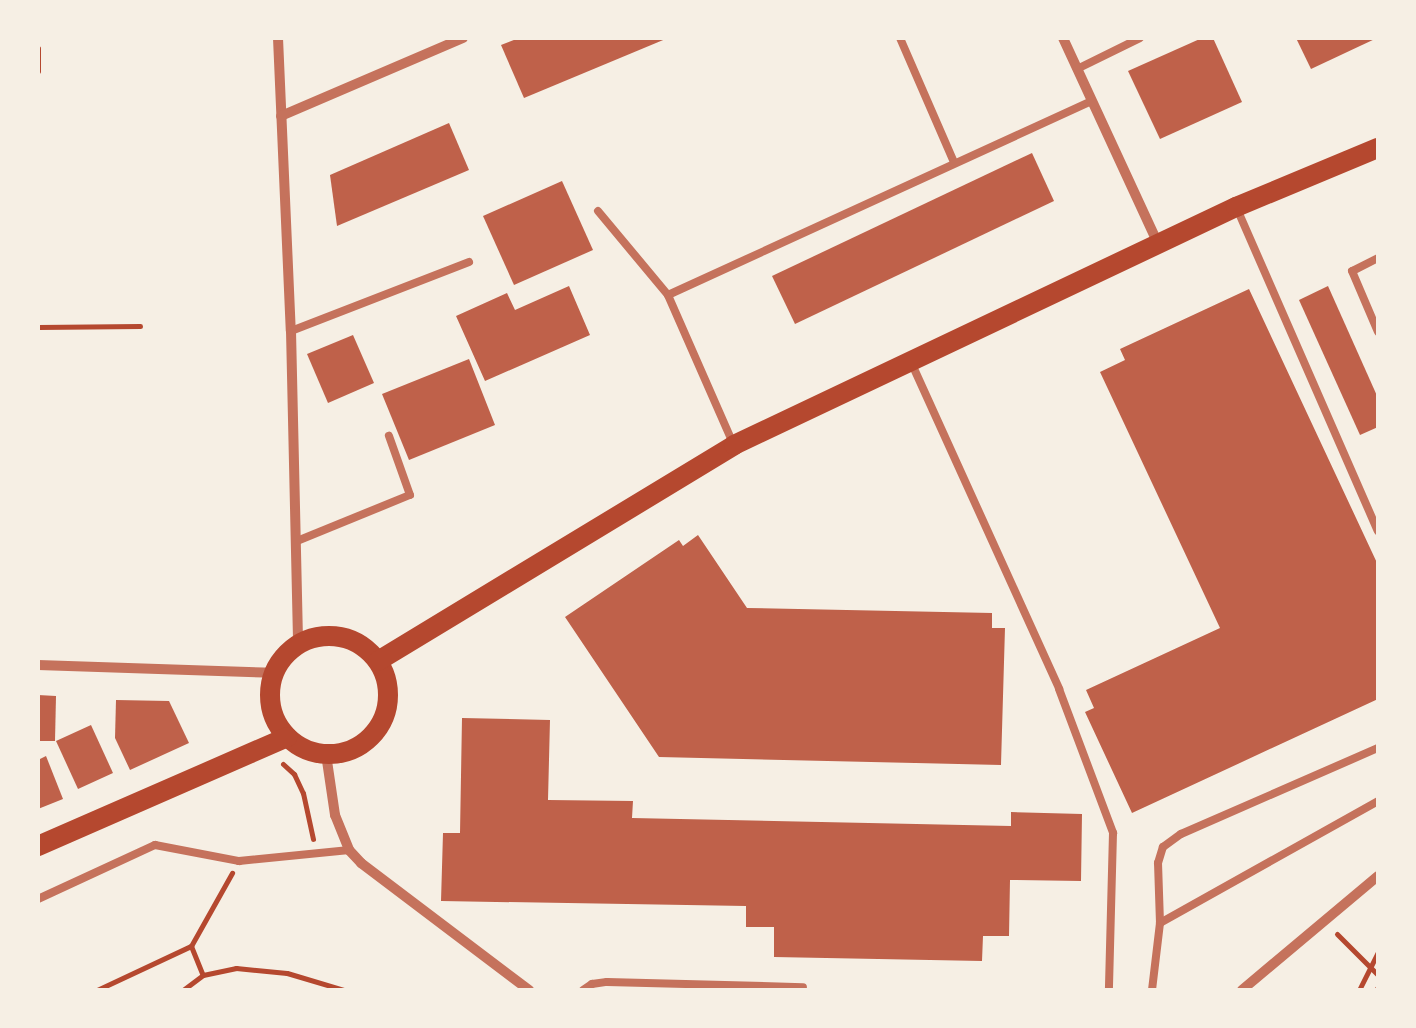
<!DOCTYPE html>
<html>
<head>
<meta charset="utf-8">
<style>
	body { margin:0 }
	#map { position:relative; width:1416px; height:1028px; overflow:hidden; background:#f6efe4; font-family:Inter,sans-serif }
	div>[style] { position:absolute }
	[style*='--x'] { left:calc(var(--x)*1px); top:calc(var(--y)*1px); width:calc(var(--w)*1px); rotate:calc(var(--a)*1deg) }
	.building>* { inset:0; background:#bf614a }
	.path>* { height:5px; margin:-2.5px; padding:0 2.5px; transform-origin:2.5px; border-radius:2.5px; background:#b5482f }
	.service>* { height:8px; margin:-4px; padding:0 4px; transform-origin:4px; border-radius:4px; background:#c5725c }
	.minor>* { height:10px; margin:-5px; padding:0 5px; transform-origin:5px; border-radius:5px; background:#c5725c }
	.secondary>* { height:20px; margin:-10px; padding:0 10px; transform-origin:10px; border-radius:10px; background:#b5482f }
	.secondary>.ring { margin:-10px; padding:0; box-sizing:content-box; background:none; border:20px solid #b5482f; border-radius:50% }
	span { translate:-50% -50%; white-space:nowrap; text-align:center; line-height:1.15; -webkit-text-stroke:8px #f6efe4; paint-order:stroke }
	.frame { position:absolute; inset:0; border:40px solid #f6efe4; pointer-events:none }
</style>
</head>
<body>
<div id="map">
	<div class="building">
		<div style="clip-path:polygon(519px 38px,668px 38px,524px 98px,501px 45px)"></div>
		<div style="clip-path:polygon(1202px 38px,1213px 38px,1242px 102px,1160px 139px,1128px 71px)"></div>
		<div style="clip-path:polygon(1296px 38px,1377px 38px,1311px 69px)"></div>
		<div style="clip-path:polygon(449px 123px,469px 170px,337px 226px,330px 175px)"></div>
		<div style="clip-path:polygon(1032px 153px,1054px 201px,795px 324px,772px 276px)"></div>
		<div style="clip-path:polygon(562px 181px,593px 250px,514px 285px,483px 216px)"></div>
		<div style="clip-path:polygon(569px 286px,590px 335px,485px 381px,456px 316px,507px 293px,515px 310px)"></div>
		<div style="clip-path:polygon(1328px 286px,1378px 398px,1378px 427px,1360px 435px,1299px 300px)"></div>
		<div style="clip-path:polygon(1249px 289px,1378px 565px,1378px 699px,1132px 813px,1085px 712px,1094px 708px,1086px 690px,1220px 628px,1100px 372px,1125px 360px,1120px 349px)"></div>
		<div style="clip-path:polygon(353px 335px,374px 383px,328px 403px,307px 354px)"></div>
		<div style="clip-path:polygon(469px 359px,495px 425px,409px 460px,382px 394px)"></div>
		<div style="clip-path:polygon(698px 535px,747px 608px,992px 613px,992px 628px,1005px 628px,1001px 765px,659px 757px,565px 617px,679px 540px,683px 546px)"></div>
		<div style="clip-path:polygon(38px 695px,56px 696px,55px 741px,38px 741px)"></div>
		<div style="clip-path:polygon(116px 700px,169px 701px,189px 743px,130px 770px,115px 738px)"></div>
		<div style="clip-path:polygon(462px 718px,550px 720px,548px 800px,633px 801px,632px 818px,1011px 826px,1011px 812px,1082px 814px,1081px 881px,1010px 880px,1009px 936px,983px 936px,982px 961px,774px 957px,774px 927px,746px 927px,746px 906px,441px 901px,443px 833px,460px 833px)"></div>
		<div style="clip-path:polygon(91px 725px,113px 773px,78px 789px,56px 741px)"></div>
		<div style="clip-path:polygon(46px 756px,63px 799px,38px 809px,38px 760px)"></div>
	</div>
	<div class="path">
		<div style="--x:38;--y:48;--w:23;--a:90"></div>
		<div style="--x:38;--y:327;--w:102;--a:-0.6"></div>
		<div style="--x:283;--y:764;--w:15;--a:42"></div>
		<div style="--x:294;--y:774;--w:21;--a:65"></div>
		<div style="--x:303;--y:793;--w:47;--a:77.7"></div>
		<div style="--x:1337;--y:934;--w:58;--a:45"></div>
		<div style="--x:191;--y:946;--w:31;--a:68"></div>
		<div style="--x:97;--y:990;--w:104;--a:-25.1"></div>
		<div style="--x:191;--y:946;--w:84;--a:-60.7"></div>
		<div style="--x:183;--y:990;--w:25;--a:-37"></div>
		<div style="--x:203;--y:975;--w:34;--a:-12"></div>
		<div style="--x:236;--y:968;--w:51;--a:5.6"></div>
		<div style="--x:287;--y:973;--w:59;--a:16.6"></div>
		<div style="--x:1359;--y:990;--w:42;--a:-63.4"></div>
		<div style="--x:1376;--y:990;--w:4;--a:-56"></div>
	</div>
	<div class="service">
		<div style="--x:900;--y:38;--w:135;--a:66.5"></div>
		<div style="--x:1077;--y:69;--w:70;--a:-26.2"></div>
		<div style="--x:598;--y:211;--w:109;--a:50.2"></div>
		<div style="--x:1238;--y:211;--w:349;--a:66.4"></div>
		<div style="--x:1378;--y:258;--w:29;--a:153"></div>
		<div style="--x:1352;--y:271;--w:66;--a:66.9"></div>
		<div style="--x:291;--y:331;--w:191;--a:-21.2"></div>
		<div style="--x:911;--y:362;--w:359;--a:65.6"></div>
		<div style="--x:1059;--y:689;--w:154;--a:69.4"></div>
		<div style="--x:1113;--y:833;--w:157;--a:91.5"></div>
		<div style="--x:732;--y:441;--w:159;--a:-113.7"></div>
		<div style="--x:668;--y:295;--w:465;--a:-24.6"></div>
		<div style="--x:297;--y:541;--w:122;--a:-22.2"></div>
		<div style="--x:410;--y:495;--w:63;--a:-109.6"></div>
		<div style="--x:38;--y:899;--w:129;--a:-24.8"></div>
		<div style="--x:155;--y:845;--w:86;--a:10.8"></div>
		<div style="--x:239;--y:861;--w:111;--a:-5.7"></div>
		<div style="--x:1160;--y:923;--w:250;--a:-29.2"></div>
		<div style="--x:583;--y:990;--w:11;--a:-34"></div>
		<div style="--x:592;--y:984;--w:15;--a:-8"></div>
		<div style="--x:607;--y:982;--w:196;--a:1.5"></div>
		<div style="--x:1152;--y:990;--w:67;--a:-83.2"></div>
		<div style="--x:1160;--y:923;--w:60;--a:-91.9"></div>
		<div style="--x:1158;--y:863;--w:17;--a:-73"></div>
		<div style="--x:1163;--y:847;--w:22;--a:-36"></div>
		<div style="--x:1181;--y:834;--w:215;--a:-23.6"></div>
	</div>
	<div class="minor">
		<div style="--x:278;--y:38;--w:293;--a:87.5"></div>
		<div style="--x:291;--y:331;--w:314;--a:88.7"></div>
		<div style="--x:1063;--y:38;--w:227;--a:65.2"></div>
		<div style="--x:281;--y:116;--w:198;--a:-23.2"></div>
		<div style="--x:38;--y:665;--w:236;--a:1.9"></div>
		<div style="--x:326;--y:754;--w:62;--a:81.6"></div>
		<div style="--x:335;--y:815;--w:38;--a:68"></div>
		<div style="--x:349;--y:850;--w:18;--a:47"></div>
		<div style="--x:361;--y:863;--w:211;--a:37.1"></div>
		<div style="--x:1242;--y:990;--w:177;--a:-40"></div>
	</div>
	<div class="secondary">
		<div class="ring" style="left:270px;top:636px;width:98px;height:98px"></div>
		<div style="--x:378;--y:661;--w:416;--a:-31.2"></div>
		<div style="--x:734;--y:445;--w:556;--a:-25.37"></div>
		<div style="--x:1236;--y:207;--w:154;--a:-22.6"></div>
		<div style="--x:38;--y:846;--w:272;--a:-23.6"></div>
	</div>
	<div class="frame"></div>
</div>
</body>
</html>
